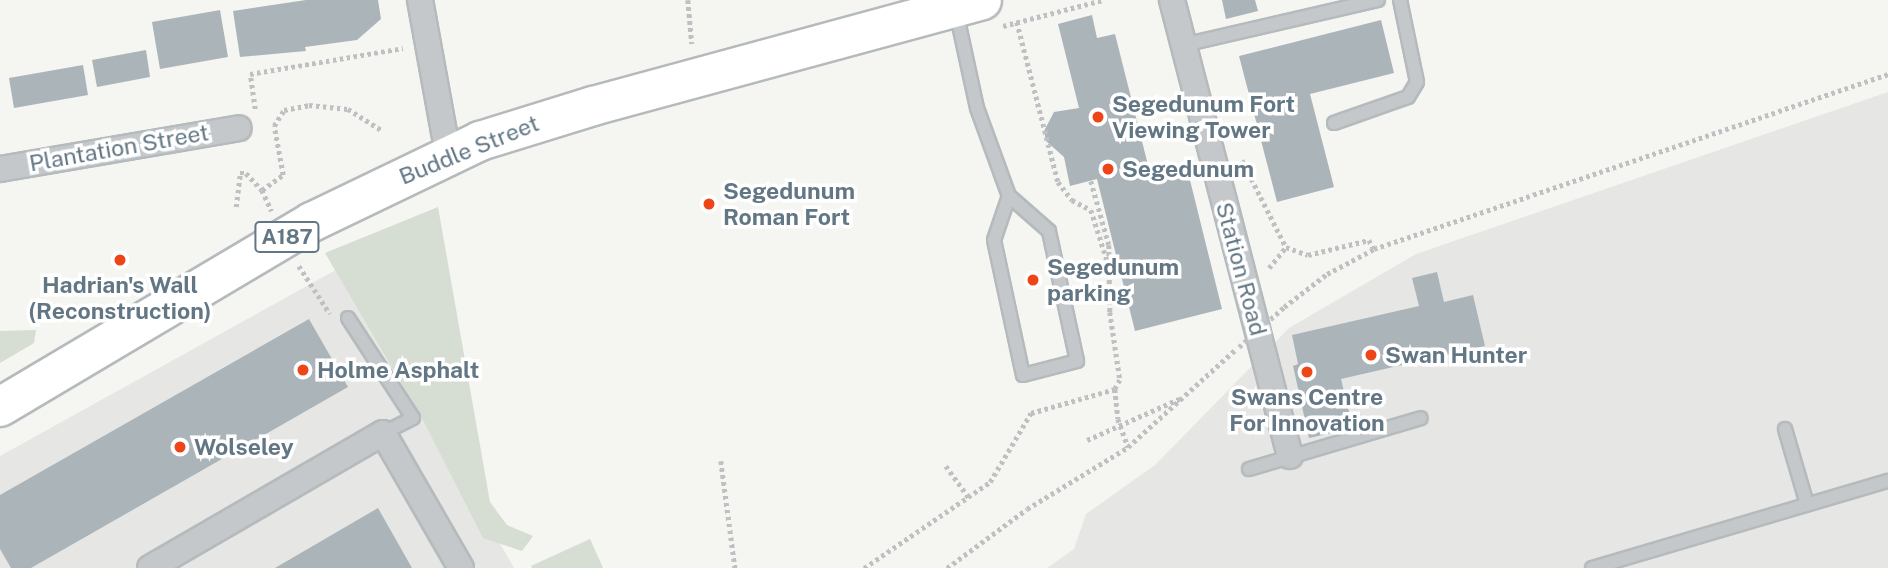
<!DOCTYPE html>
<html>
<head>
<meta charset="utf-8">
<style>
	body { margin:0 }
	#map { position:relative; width:1888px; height:568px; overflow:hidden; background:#f5f5f1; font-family:"Public Sans",sans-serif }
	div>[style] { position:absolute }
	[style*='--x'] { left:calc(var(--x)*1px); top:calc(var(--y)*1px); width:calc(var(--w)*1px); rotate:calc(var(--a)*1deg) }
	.built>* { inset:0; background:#e6e7e5 }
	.green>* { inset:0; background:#d6ddd2 }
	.building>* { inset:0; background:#abb4b9 }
	.path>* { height:4.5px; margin-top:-2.25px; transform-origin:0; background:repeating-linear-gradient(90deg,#bec0c2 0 3.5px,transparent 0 7px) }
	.roads { filter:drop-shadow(2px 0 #b5babd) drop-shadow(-2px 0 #b5babd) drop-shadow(0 2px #b5babd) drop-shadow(0 -2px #b5babd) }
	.lane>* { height:12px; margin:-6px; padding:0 6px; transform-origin:6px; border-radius:6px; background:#c4c8cb }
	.street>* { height:24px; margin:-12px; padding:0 12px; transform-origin:12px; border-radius:12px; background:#c4c8cb }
	.primary>* { height:38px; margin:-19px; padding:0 19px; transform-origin:19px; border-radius:19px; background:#fff }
	.path-bridge>* { height:4.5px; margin-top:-2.25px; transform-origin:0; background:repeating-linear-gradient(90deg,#bec0c2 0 3.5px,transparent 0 7px) }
	.dots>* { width:19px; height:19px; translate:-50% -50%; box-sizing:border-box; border:4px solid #fff; border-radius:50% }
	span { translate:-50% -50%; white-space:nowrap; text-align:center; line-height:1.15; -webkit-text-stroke:7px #fff; paint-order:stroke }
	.shield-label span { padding:2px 5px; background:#fff; border:2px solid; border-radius:5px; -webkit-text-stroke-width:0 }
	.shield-label { font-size:21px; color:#627684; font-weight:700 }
	.poi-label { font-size:23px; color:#627684; font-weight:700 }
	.left { translate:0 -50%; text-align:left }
	.street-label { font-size:23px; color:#627684 }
</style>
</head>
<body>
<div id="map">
	<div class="built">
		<div style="clip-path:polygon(1888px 92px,1888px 568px,1047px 568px,1074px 549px,1086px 514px,1155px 465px,1289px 328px,1416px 254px)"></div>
		<div style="clip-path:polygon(343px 266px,514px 568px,0 568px,0 456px)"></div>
	</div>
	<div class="green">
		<div style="clip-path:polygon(438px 207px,490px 502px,507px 525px,533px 536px,522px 551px,483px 538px,424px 422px,325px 253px)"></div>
		<div style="clip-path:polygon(36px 330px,34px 343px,0 363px,0 331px)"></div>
		<div style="clip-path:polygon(590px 539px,603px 568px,532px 568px,531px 566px)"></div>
	</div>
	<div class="building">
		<div style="clip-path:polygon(306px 0,378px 0,381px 19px,357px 40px,305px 47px,306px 51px,240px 57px,233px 11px)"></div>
		<div style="clip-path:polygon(1222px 0,1255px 0,1258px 11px,1226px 19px)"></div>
		<div style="clip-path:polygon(220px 10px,228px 57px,160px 69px,152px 22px)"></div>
		<div style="clip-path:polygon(1092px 15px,1097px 38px,1115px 34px,1150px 173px,1186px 164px,1222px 309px,1135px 331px,1097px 179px,1070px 186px,1064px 157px,1046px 141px,1044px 131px,1054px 112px,1079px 108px,1058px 24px)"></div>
		<div style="clip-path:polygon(1381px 20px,1394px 73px,1310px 94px,1334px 187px,1277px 202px,1239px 56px)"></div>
		<div style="clip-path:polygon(146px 50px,150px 77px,97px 87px,92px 60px)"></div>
		<div style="clip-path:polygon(83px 65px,88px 95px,14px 108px,9px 78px)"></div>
		<div style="clip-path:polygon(1437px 272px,1444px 302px,1473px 295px,1485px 346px,1341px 379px,1353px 428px,1309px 438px,1293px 366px,1298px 364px,1292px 335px,1419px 306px,1412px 278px)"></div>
		<div style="clip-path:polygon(309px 319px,348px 387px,31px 568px,11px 568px,0 549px,0 495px)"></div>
		<div style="clip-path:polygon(378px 508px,412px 568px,275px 568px)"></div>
	</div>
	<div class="path">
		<div style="--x:688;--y:0;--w:44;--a:84.8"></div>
		<div style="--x:1017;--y:22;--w:165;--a:75.6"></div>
		<div style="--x:1058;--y:182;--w:23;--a:52"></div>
		<div style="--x:1072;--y:200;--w:21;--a:28"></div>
		<div style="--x:1091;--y:210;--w:52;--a:72.3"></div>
		<div style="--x:1003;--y:26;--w:103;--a:-14.6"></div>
		<div style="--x:255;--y:109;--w:35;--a:-98"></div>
		<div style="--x:250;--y:74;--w:155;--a:-9.6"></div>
		<div style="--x:1242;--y:160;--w:97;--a:63.2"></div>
		<div style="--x:1286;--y:247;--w:23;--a:20"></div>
		<div style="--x:1308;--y:255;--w:63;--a:-13.8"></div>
		<div style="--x:1369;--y:240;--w:10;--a:61"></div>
		<div style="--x:1091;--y:181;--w:66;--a:74.3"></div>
		<div style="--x:1109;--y:245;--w:67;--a:89.1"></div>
		<div style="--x:1110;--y:312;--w:69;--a:81.6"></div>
		<div style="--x:1120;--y:380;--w:10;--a:119"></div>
		<div style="--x:1115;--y:389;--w:30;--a:84"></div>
		<div style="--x:1118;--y:419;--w:30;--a:70"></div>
		<div style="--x:262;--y:190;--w:23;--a:65"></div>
		<div style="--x:236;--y:207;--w:34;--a:-83"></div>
		<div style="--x:240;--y:173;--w:6;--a:0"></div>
		<div style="--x:246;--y:173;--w:23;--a:47"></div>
		<div style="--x:262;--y:190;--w:26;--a:-36"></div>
		<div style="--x:283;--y:175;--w:50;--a:-100.4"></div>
		<div style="--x:274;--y:126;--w:19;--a:-58"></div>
		<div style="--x:284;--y:110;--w:25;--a:-11"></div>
		<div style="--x:309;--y:105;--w:39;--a:6"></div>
		<div style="--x:348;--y:109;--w:41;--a:32.2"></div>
		<div style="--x:299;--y:266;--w:57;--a:57.1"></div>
		<div style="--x:1269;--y:268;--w:27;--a:-51"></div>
		<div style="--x:1284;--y:307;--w:54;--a:-37.5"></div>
		<div style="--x:1327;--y:274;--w:53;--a:-28"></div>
		<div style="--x:1374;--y:249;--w:543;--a:-18.8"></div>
		<div style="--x:1087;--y:440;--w:101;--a:-24"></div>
		<div style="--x:721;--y:461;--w:108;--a:82.5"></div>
		<div style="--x:946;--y:466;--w:39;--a:54"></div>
		<div style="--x:864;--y:568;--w:153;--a:-34.3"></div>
		<div style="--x:990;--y:482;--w:80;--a:-59.3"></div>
		<div style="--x:1031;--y:413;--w:87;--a:-15.9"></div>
		<div style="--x:947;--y:568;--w:99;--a:-36.4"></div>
		<div style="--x:1027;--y:509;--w:119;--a:-31.5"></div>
		<div style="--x:1128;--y:447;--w:144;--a:-42.2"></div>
	</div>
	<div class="roads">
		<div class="lane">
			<div style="--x:956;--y:11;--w:99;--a:77.8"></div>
			<div style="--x:977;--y:108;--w:94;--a:70"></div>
			<div style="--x:1009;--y:196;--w:46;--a:108.8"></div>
			<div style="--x:994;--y:240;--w:138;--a:77.9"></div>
			<div style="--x:1023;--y:375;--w:56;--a:-14.5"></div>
			<div style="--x:1077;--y:361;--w:133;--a:-102.2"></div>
			<div style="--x:1049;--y:231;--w:53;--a:-138.8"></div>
			<div style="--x:1183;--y:45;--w:200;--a:-13"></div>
			<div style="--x:1334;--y:123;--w:78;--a:-19.4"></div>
			<div style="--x:1408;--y:97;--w:17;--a:-59"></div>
			<div style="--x:1417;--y:82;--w:84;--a:-101.7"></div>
			<div style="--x:348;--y:318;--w:119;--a:57"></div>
			<div style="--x:413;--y:418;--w:34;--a:153"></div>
			<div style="--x:1785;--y:429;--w:78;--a:73.7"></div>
			<div style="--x:1249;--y:469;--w:179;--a:-16.5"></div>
			<div style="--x:1592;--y:568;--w:309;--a:-16.4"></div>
		</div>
		<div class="street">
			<div style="--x:420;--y:0;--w:157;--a:79.7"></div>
			<div style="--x:1172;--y:0;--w:471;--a:75.5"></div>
			<div style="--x:0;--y:169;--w:242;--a:-9.7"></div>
			<div style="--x:150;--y:568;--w:269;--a:-30.1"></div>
			<div style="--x:383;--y:433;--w:156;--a:60"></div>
		</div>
		<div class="primary">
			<div style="--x:0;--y:407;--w:363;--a:-30.7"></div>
			<div style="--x:312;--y:222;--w:187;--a:-25.7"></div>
			<div style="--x:480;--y:141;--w:118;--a:-17.2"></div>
			<div style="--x:593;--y:106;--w:403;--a:-15.2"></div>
		</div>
	</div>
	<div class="path-bridge">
		<div style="--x:1239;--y:347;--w:60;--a:-41.6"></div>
	</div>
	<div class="dots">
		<div style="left:1098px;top:117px;background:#ee4518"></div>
		<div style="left:1108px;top:169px;background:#ee4518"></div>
		<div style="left:709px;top:204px;background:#ee4518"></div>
		<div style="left:120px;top:260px;background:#ee4518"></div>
		<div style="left:1033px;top:280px;background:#ee4518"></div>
		<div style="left:1371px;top:355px;background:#ee4518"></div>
		<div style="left:303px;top:370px;background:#ee4518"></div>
		<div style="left:1307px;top:372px;background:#ee4518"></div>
		<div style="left:180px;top:447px;background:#ee4518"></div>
	</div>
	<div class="shield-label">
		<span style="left:287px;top:237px">A187</span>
	</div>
	<div class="poi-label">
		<span class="left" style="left:1112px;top:117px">Segedunum Fort<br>Viewing Tower</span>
		<span class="left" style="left:1122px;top:169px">Segedunum</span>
		<span class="left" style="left:723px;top:204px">Segedunum<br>Roman Fort</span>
		<span class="left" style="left:1047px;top:280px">Segedunum<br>parking</span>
		<span style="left:120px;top:298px">Hadrian's Wall<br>(Reconstruction)</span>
		<span class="left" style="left:1385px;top:355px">Swan Hunter</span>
		<span class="left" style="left:317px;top:370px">Holme Asphalt</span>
		<span style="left:1307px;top:410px">Swans Centre<br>For Innovation</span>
		<span class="left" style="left:194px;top:447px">Wolseley</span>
	</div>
	<div class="street-label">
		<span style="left:119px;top:148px;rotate:-10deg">Plantation Street</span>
		<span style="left:469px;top:150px;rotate:-22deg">Buddle Street</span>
		<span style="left:1241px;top:269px;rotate:75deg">Station Road</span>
	</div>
</div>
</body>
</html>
